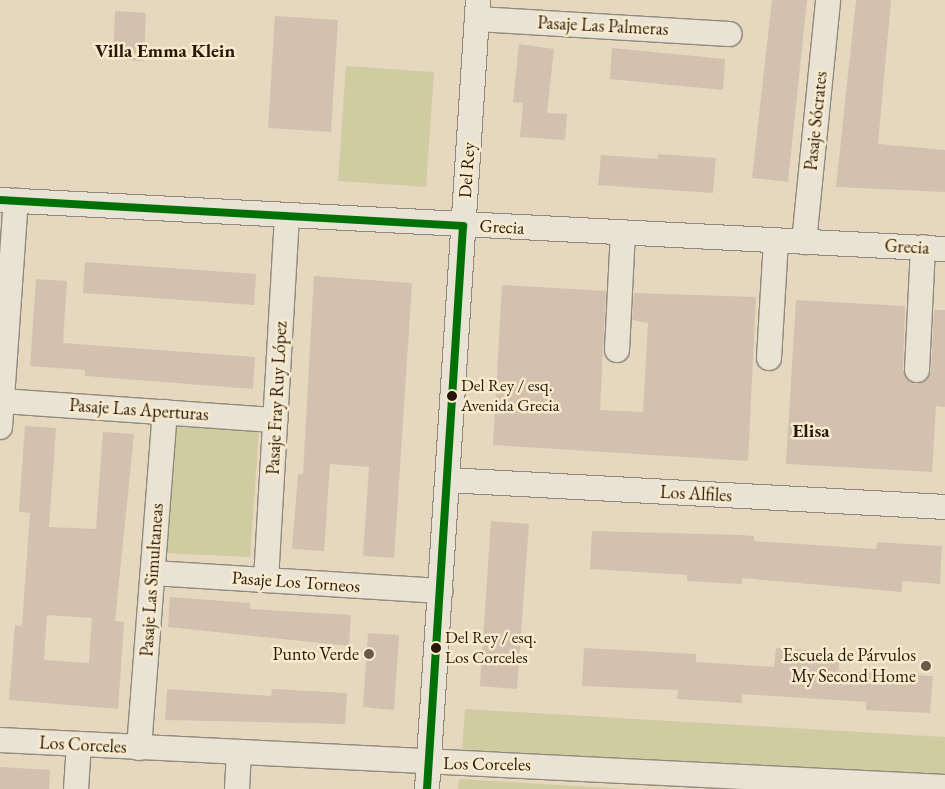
<!DOCTYPE html>
<html>
<head>
<meta charset="utf-8">
<style>
	body { margin:0 }
	#map { position:relative; width:945px; height:789px; overflow:hidden; background:#e5d8bf; font-family:"EB Garamond",serif }
	div>[style] { position:absolute }
	[style*='--x'] { left:calc(var(--x)*1px); top:calc(var(--y)*1px); width:calc(var(--w)*1px); rotate:calc(var(--a)*1deg) }
	.green>* { inset:0; background:#d0cba1 }
	.building>* { inset:0; background:#d1c1ae }
	.roads { filter:drop-shadow(1px 0 #92897a) drop-shadow(-1px 0 #92897a) drop-shadow(0 1px #92897a) drop-shadow(0 -1px #92897a) }
	.minor>* { height:24px; margin:-12px; padding:0 12px; transform-origin:12px; border-radius:12px; background:#e9e3d6 }
	.bus-1>* { height:8px; margin:-4px; padding:0 4px; transform-origin:4px; border-radius:4px; background:#007106 }
	.dots>* { width:14px; height:14px; translate:-50% -50%; box-sizing:border-box; border:2px solid #f8eacc; border-radius:50% }
	span { translate:-50% -50%; white-space:nowrap; text-align:center; line-height:1.15; -webkit-text-stroke:5px #f8eacc; paint-order:stroke }
	.bus-label { font-size:17px; color:#27160c }
	.left { translate:0 -50%; text-align:left }
	.street-label { font-size:18px; color:#27160c }
	.poi-label { font-size:18px; color:#27160c }
	.right { translate:-100% -50%; text-align:right }
	.neighbourhood-label { font-size:19px; color:#27160c; font-weight:700 }
</style>
</head>
<body>
<div id="map">
	<div class="green">
		<div style="clip-path:polygon(346px 66px,434px 72px,426px 187px,338px 181px)"></div>
		<div style="clip-path:polygon(172px 425px,259px 431px,250px 557px,164px 553px)"></div>
		<div style="clip-path:polygon(465px 709px,945px 737px,945px 781px,462px 752px)"></div>
		<div style="clip-path:polygon(459px 779px,628px 789px,458px 789px)"></div>
	</div>
	<div class="building">
		<div style="clip-path:polygon(772px 0,807px 0,788px 182px,752px 178px)"></div>
		<div style="clip-path:polygon(856px 0,891px 0,878px 144px,945px 150px,945px 192px,836px 187px)"></div>
		<div style="clip-path:polygon(115px 11px,146px 13px,144px 61px,113px 59px)"></div>
		<div style="clip-path:polygon(275px 16px,338px 20px,331px 132px,268px 128px)"></div>
		<div style="clip-path:polygon(519px 44px,554px 49px,547px 113px,567px 114px,565px 140px,520px 137px,523px 103px,513px 102px)"></div>
		<div style="clip-path:polygon(612px 48px,725px 59px,723px 90px,610px 79px)"></div>
		<div style="clip-path:polygon(658px 154px,716px 158px,713px 193px,598px 185px,601px 155px,658px 159px)"></div>
		<div style="clip-path:polygon(85px 262px,256px 274px,254px 305px,83px 293px)"></div>
		<div style="clip-path:polygon(314px 276px,412px 283px,394px 558px,363px 556px,369px 467px,330px 464px,324px 551px,292px 549px,298px 474px,303px 474px)"></div>
		<div style="clip-path:polygon(36px 279px,67px 281px,63px 343px,255px 357px,253px 389px,85px 376px,85px 370px,30px 366px)"></div>
		<div style="clip-path:polygon(502px 285px,606px 291px,600px 410px,643px 412px,648px 323px,632px 320px,634px 293px,756px 297px,748px 461px,493px 445px)"></div>
		<div style="clip-path:polygon(796px 300px,905px 306px,903px 370px,916px 384px,924px 382px,931px 371px,934px 310px,945px 310px,945px 407px,936px 406px,932px 472px,786px 464px)"></div>
		<div style="clip-path:polygon(evenodd,25px 426px,56px 428px,49px 527px,96px 529px,103px 432px,134px 434px,115px 621px,124px 622px,118px 709px,9px 700px,15px 625px,22px 626px,30px 513px,19px 512px,25px 426px,47px 615px,92px 618px,89px 663px,44px 660px,47px 615px)"></div>
		<div style="clip-path:polygon(491px 521px,529px 524px,517px 689px,480px 686px)"></div>
		<div style="clip-path:polygon(592px 531px,742px 535px,754px 536px,754px 541px,876px 549px,877px 542px,942px 546px,940px 584px,902px 581px,902px 592px,742px 578px,742px 584px,687px 581px,687px 575px,590px 569px)"></div>
		<div style="clip-path:polygon(170px 597px,250px 603px,250px 609px,351px 615px,349px 646px,168px 627px)"></div>
		<div style="clip-path:polygon(368px 633px,399px 635px,394px 710px,363px 707px)"></div>
		<div style="clip-path:polygon(584px 648px,696px 654px,696px 662px,774px 667px,776px 648px,807px 650px,807px 660px,839px 662px,839px 671px,933px 676px,930px 713px,866px 710px,866px 702px,742px 694px,742px 703px,677px 699px,678px 690px,582px 686px)"></div>
		<div style="clip-path:polygon(167px 689px,271px 696px,272px 689px,347px 693px,345px 724px,165px 720px)"></div>
		<div style="clip-path:polygon(0 767px,50px 770px,49px 789px,0 789px)"></div>
	</div>
	<div class="roads">
		<div class="minor">
			<div style="--x:477;--y:19;--w:253;--a:3.4"></div>
			<div style="--x:0;--y:200;--w:946;--a:2.97"></div>
			<div style="--x:804;--y:242;--w:243;--a:-84.3"></div>
			<div style="--x:617;--y:350;--w:117;--a:-87.1"></div>
			<div style="--x:769;--y:358;--w:118;--a:-86.6"></div>
			<div style="--x:917;--y:370;--w:123;--a:-87.2"></div>
			<div style="--x:2;--y:401;--w:274;--a:4"></div>
			<div style="--x:0;--y:427;--w:227;--a:-86"></div>
			<div style="--x:447;--y:480;--w:499;--a:3.1"></div>
			<div style="--x:153;--y:573;--w:288;--a:3.6"></div>
			<div style="--x:266;--y:580;--w:365;--a:-86.7"></div>
			<div style="--x:0;--y:740;--w:946;--a:2.85"></div>
			<div style="--x:139;--y:748;--w:337;--a:-85.6"></div>
			<div style="--x:76;--y:789;--w:45;--a:-86.2"></div>
			<div style="--x:237;--y:789;--w:36;--a:-87"></div>
			<div style="--x:427;--y:789;--w:791;--a:-86.3"></div>
		</div>
	</div>
	<div class="bus-1">
		<div style="--x:0;--y:200;--w:464;--a:3.2"></div>
		<div style="--x:427;--y:789;--w:564;--a:-86.34"></div>
	</div>
	<div class="dots">
		<div style="left:452px;top:396px;background:#27160c"></div>
		<div style="left:436px;top:648px;background:#27160c"></div>
		<div style="left:369px;top:654px;background:#6a5a4b"></div>
		<div style="left:926px;top:666px;background:#6a5a4b"></div>
	</div>
	<div class="bus-label">
		<span class="left" style="left:461px;top:396px">Del Rey / esq.<br>Avenida Grecia</span>
		<span class="left" style="left:445px;top:648px">Del Rey / esq.<br>Los Corceles</span>
	</div>
	<div class="street-label">
		<span style="left:603px;top:26px;rotate:3deg">Pasaje Las Palmeras</span>
		<span style="left:816px;top:121px;rotate:-84deg">Pasaje Sócrates</span>
		<span style="left:467px;top:170px;rotate:-86deg">Del Rey</span>
		<span style="left:502px;top:227px;rotate:3deg">Grecia</span>
		<span style="left:907px;top:247px;rotate:3deg">Grecia</span>
		<span style="left:277px;top:398px;rotate:-87deg">Pasaje Fray Ruy López</span>
		<span style="left:139px;top:410px;rotate:4deg">Pasaje Las Aperturas</span>
		<span style="left:696px;top:494px;rotate:3deg">Los Alfiles</span>
		<span style="left:152px;top:580px;rotate:-86deg">Pasaje Las Simultaneas</span>
		<span style="left:296px;top:582px;rotate:4deg">Pasaje Los Torneos</span>
		<span style="left:83px;top:745px;rotate:3deg">Los Corceles</span>
		<span style="left:487px;top:764px;rotate:1deg">Los Corceles</span>
	</div>
	<div class="poi-label">
		<span class="right" style="left:359px;top:654px">Punto Verde</span>
		<span class="right" style="left:916px;top:666px">Escuela de Párvulos<br>My Second Home</span>
	</div>
	<div class="neighbourhood-label">
		<span style="left:165px;top:51px">Villa Emma Klein</span>
		<span style="left:811px;top:431px">Elisa</span>
	</div>
</div>
</body>
</html>
